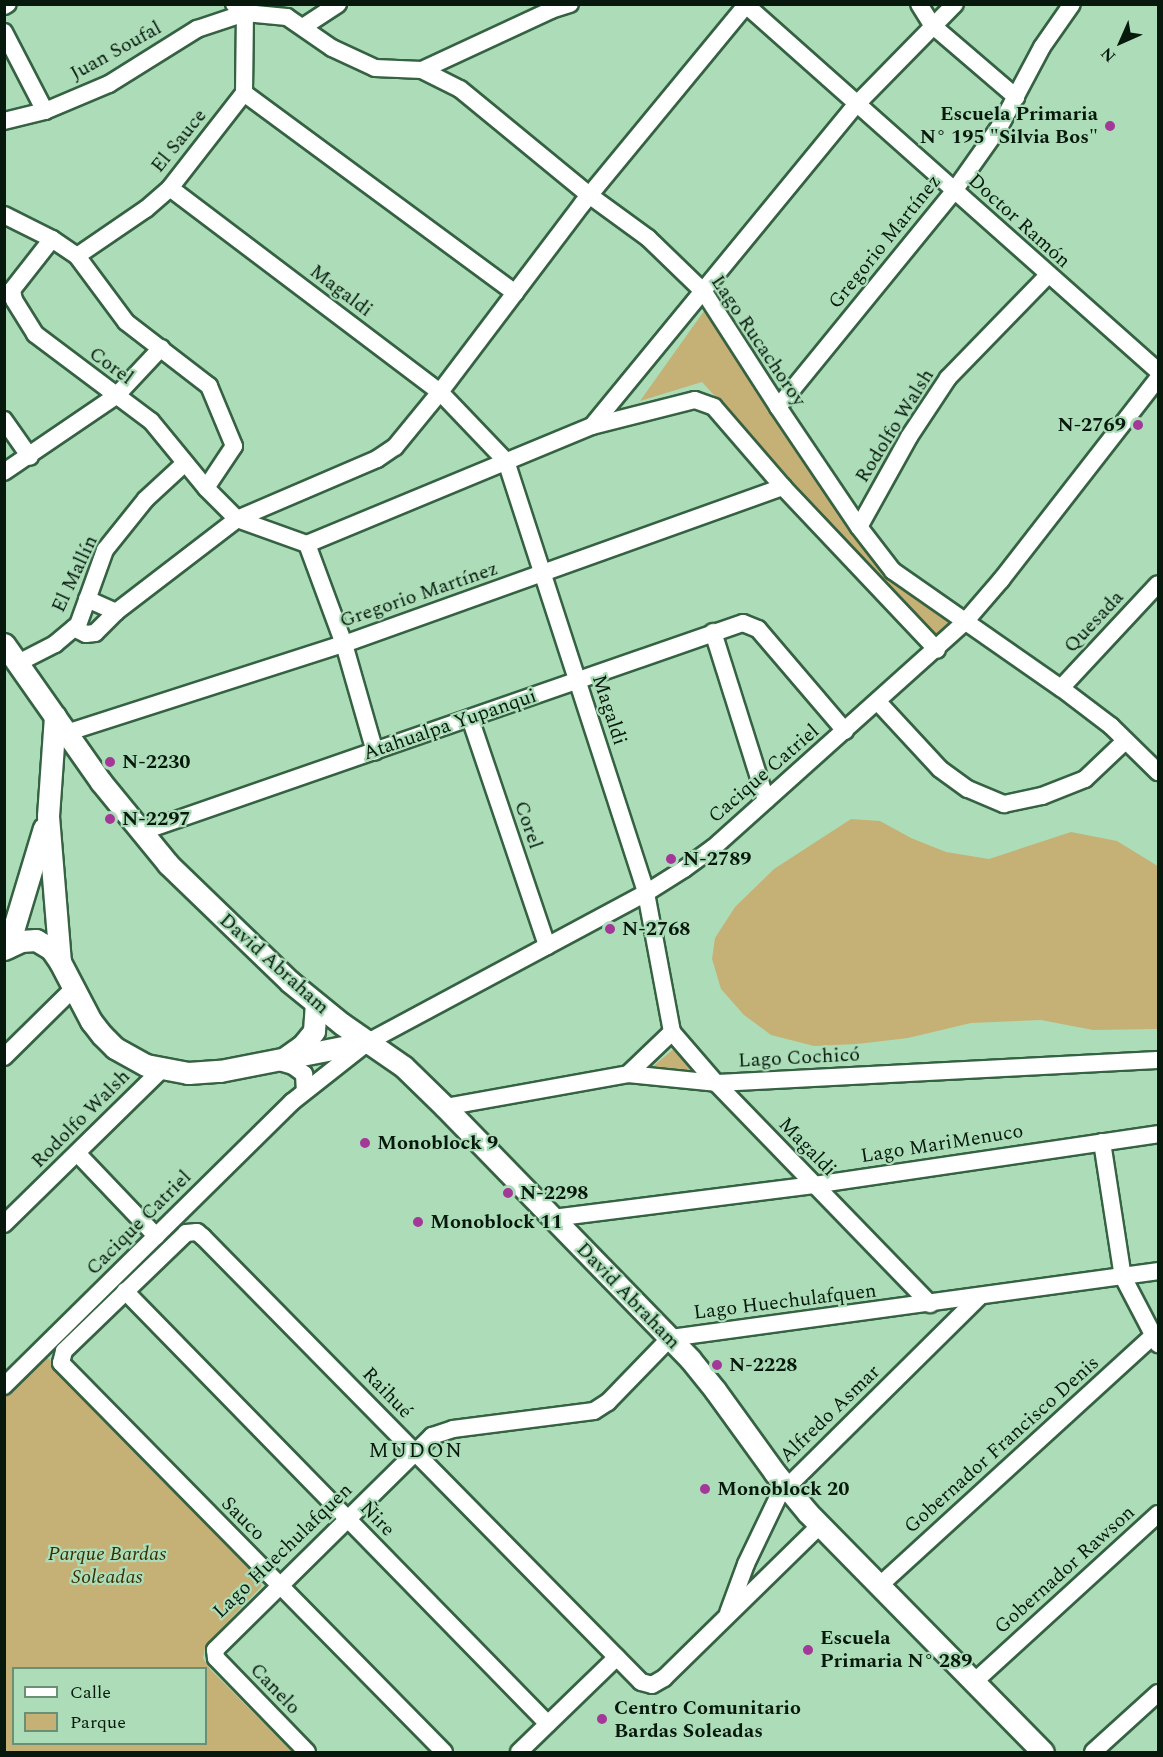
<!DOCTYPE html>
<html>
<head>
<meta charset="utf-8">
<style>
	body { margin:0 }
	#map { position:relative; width:1163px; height:1757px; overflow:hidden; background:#acddb8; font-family:Spectral,serif }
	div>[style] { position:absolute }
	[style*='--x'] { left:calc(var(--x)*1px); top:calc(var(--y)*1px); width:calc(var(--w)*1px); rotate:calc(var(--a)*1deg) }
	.green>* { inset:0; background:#c5b175 }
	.roads { filter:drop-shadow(2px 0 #356242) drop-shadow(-2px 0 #356242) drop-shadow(0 2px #356242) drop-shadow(0 -2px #356242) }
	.minor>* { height:16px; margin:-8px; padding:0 8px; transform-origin:8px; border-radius:8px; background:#fff }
	.major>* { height:21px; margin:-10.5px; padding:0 10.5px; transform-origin:10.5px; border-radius:10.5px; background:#fff }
	.dots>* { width:16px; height:16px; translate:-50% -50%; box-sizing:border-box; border:3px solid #acddb8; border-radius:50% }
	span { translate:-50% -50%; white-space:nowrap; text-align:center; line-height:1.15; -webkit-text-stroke:4.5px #acddb8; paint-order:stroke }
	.street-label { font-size:20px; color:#07190d }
	.poi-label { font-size:20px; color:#07190d; font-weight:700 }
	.right { translate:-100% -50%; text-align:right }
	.left { translate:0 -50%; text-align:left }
	.park-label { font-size:20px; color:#3a2e00; font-style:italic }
	.neighbourhood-label { font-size:21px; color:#07190d; letter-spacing:1.5px }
	.frame { position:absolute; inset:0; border:6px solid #07190d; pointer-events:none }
	.legend { position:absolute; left:12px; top:1667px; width:195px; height:78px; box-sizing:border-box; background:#acddb8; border:2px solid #6a8f74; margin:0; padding:8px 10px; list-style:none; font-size:18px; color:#07190d }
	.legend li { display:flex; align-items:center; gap:12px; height:30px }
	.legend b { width:30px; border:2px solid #6a8f74 }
	.north { position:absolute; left:1091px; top:12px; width:60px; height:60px; -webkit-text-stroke:4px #acddb8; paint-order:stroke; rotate:225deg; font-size:16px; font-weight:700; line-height:24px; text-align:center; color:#07190d }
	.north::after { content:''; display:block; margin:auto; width:21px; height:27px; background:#07190d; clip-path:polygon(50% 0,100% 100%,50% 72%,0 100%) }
</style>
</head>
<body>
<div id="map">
	<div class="green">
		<div style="clip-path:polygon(704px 311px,883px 571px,951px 622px,935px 637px,702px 382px,640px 401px)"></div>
		<div style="clip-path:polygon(851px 819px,880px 821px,911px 838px,946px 852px,989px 859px,1071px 832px,1117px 841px,1156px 865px,1158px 867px,1158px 1029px,1093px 1030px,1041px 1020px,971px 1023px,908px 1038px,857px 1044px,814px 1046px,771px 1035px,744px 1015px,721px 989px,712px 959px,715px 938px,735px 907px,774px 869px)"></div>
		<div style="clip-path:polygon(676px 1047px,691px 1072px,650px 1069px)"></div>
		<div style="clip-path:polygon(evenodd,45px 1355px,262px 1578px,261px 1587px,206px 1644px,203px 1658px,210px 1669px,292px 1752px,5px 1752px,5px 1395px,45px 1355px,14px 1668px,206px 1668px,206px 1744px,14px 1744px,14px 1668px)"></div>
	</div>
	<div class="roads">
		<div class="minor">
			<div style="--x:234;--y:4;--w:14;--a:39"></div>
			<div style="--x:245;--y:13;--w:42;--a:5.4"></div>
			<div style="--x:287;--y:17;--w:55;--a:34.6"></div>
			<div style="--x:332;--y:48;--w:47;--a:24.9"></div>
			<div style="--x:375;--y:68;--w:47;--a:2.4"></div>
			<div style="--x:422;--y:70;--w:42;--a:26.6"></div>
			<div style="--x:460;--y:89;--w:167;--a:39.4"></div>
			<div style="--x:589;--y:195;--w:73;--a:36.1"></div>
			<div style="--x:648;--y:238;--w:78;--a:44"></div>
			<div style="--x:704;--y:292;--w:137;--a:57.2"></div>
			<div style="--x:778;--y:407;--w:145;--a:56"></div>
			<div style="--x:859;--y:527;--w:56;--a:52.3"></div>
			<div style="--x:893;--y:571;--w:205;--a:34.9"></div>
			<div style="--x:1061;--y:688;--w:63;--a:37.2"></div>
			<div style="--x:1111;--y:726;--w:66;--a:44.4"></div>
			<div style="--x:919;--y:4;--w:25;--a:58"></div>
			<div style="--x:932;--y:25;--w:111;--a:40.6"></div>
			<div style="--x:746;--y:5;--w:551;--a:41.62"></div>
			<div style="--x:4;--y:6;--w:4;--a:-27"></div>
			<div style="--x:303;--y:27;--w:42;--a:-33.3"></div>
			<div style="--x:4;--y:32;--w:89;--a:62.6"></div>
			<div style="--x:422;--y:70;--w:142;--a:-24.9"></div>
			<div style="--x:551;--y:10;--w:20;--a:-18"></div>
			<div style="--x:244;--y:93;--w:337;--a:36.4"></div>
			<div style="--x:4;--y:121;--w:42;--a:-13.7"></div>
			<div style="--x:45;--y:111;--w:69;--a:-22.9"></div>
			<div style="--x:109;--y:84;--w:104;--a:-32"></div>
			<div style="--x:197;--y:29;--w:51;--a:-18.4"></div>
			<div style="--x:170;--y:188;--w:338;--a:37.1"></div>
			<div style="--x:440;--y:392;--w:95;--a:46.3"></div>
			<div style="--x:506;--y:461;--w:454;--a:72"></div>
			<div style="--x:646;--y:893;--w:141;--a:79.4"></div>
			<div style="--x:672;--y:1032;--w:67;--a:49.2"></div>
			<div style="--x:716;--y:1083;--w:308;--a:45.9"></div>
			<div style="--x:4;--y:215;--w:54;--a:26.6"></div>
			<div style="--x:52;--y:239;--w:30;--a:34"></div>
			<div style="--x:77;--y:256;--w:82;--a:53.4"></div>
			<div style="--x:126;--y:322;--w:105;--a:37.6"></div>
			<div style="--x:209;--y:386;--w:65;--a:67.4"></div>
			<div style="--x:234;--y:446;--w:50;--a:123.7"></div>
			<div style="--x:52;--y:239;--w:65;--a:128.1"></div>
			<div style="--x:12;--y:290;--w:10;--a:79"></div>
			<div style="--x:14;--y:300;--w:40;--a:58"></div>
			<div style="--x:35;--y:334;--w:145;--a:36.9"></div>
			<div style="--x:151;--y:421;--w:87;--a:50.6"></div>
			<div style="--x:206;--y:488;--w:44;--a:45"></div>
			<div style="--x:237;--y:519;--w:74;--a:19.7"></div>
			<div style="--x:307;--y:544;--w:308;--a:-22.5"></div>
			<div style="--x:592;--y:426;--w:416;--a:-50.6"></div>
			<div style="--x:856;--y:105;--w:141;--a:-45.6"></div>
			<div style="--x:77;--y:256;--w:83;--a:-34.3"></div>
			<div style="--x:146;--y:209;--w:32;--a:-41"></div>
			<div style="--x:170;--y:188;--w:120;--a:-52.1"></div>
			<div style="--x:244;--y:93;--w:80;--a:-89.3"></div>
			<div style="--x:778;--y:407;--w:279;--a:-50.8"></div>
			<div style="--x:954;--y:191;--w:80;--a:-54.7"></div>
			<div style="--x:1000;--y:126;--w:89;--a:-62"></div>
			<div style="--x:1042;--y:47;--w:52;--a:-55.1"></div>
			<div style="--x:4;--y:420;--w:45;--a:54.9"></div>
			<div style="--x:592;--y:426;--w:106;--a:-14.2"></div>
			<div style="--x:695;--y:400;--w:20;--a:20"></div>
			<div style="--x:714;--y:407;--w:106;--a:49.2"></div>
			<div style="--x:783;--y:487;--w:224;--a:46.6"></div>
			<div style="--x:4;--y:472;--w:135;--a:-34.2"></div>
			<div style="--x:116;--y:396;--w:66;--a:-46.8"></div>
			<div style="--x:859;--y:527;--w:103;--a:-60.9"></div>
			<div style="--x:909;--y:437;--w:71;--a:-56.5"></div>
			<div style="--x:948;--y:378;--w:144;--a:-45.8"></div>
			<div style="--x:307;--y:544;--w:107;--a:69.7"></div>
			<div style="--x:344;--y:644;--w:112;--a:74"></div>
			<div style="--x:87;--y:599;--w:32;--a:24"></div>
			<div style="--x:116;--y:612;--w:153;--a:-37.5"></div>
			<div style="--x:237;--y:519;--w:152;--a:-23.2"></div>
			<div style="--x:377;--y:459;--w:22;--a:-34"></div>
			<div style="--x:395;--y:447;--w:71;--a:-50.7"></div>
			<div style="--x:440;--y:392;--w:237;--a:-52.9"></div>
			<div style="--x:583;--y:203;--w:258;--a:-50.5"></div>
			<div style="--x:74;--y:628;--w:13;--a:27"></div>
			<div style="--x:86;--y:634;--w:9;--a:-6"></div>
			<div style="--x:95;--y:633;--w:30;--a:-45"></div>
			<div style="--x:713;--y:632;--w:176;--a:72.5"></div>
			<div style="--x:18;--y:663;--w:42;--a:-27.2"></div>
			<div style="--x:55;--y:644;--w:30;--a:-40"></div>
			<div style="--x:78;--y:625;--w:80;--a:-70.2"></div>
			<div style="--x:105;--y:550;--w:65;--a:-51.2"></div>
			<div style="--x:146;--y:499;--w:53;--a:-42.7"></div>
			<div style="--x:1061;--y:688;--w:142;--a:-47"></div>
			<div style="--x:878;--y:702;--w:91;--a:47.2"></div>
			<div style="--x:940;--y:769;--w:34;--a:36"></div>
			<div style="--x:968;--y:789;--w:39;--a:23"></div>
			<div style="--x:1004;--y:804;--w:39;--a:-12"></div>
			<div style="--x:1042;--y:796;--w:46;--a:-21.6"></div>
			<div style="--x:1085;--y:779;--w:55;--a:-43.5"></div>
			<div style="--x:470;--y:718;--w:241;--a:71.3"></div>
			<div style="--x:66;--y:733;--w:292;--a:-17.8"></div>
			<div style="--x:344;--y:644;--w:466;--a:-19.7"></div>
			<div style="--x:141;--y:832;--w:637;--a:-19.15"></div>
			<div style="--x:743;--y:623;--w:16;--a:22"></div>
			<div style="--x:758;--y:629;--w:134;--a:49.5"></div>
			<div style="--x:4;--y:1057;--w:97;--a:-44.6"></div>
			<div style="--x:276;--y:1061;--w:18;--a:16"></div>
			<div style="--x:293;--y:1066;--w:14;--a:36"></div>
			<div style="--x:304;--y:1074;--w:17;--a:87"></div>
			<div style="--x:628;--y:1074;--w:61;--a:-43.7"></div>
			<div style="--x:445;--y:1107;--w:186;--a:-10.2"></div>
			<div style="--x:628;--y:1074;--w:88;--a:5.8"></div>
			<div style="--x:716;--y:1083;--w:443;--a:-3"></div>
			<div style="--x:1102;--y:1142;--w:137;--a:81.2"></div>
			<div style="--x:1123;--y:1277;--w:76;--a:62.4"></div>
			<div style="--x:77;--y:1153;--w:115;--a:46.4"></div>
			<div style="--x:553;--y:1218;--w:263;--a:-7.2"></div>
			<div style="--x:814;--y:1185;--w:348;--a:-8.4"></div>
			<div style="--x:4;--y:1224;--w:220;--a:-44.4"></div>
			<div style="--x:125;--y:1291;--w:605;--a:45.67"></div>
			<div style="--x:4;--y:1386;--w:404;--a:-44.6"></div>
			<div style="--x:292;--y:1102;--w:97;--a:-38.3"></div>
			<div style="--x:368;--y:1042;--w:315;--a:-28.2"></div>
			<div style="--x:646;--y:893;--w:45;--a:-32.3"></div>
			<div style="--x:684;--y:869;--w:36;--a:-36"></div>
			<div style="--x:713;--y:848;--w:337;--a:-41.9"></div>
			<div style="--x:964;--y:623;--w:57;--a:-49.3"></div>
			<div style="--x:1001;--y:580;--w:256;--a:-52.1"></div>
			<div style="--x:879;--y:1586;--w:372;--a:-42.4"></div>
			<div style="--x:728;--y:1613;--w:52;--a:-69.8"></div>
			<div style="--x:746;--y:1564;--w:76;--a:-64.4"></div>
			<div style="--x:779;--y:1495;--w:281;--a:-44.7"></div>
			<div style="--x:974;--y:1682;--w:249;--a:-42.4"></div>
			<div style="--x:307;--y:1752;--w:131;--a:-134.1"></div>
			<div style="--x:216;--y:1658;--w:8;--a:-97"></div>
			<div style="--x:215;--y:1650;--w:305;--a:-44.6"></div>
			<div style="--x:432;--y:1436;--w:22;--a:-18"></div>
			<div style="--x:453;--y:1429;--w:142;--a:-7.3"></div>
			<div style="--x:594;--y:1411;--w:17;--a:-33"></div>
			<div style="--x:608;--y:1402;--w:89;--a:-45.9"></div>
			<div style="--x:670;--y:1338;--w:493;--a:-7.8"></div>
			<div style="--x:444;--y:1752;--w:546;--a:-134.55"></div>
			<div style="--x:61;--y:1363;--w:12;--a:-76"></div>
			<div style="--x:64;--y:1351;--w:170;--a:-44"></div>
			<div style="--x:186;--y:1233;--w:11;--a:-5"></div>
			<div style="--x:197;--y:1232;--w:8;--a:40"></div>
			<div style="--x:203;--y:1237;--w:624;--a:45.45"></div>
			<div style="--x:641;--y:1682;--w:11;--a:15"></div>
			<div style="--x:652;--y:1685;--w:14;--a:-30"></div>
			<div style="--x:664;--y:1678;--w:219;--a:-44.4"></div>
			<div style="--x:519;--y:1752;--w:136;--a:-44.1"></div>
			<div style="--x:1093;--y:1752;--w:88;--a:-42.2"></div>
		</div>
		<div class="major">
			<div style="--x:4;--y:644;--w:169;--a:54.9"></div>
			<div style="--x:101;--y:782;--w:106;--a:50.7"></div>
			<div style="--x:168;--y:864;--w:168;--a:44"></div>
			<div style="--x:289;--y:981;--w:68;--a:39.1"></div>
			<div style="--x:342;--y:1024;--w:75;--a:34.7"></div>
			<div style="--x:404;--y:1067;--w:57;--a:44.3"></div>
			<div style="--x:445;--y:1107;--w:351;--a:45.8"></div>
			<div style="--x:690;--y:1359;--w:40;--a:51"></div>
			<div style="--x:715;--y:1390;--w:102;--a:54.1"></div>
			<div style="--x:775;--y:1473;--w:52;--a:50.5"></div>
			<div style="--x:808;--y:1513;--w:335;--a:45.5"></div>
			<div style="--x:55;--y:716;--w:100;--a:94"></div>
			<div style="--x:48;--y:816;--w:146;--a:85.3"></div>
			<div style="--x:60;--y:962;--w:67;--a:62.3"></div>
			<div style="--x:91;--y:1021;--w:18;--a:52"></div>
			<div style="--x:102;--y:1035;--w:18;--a:45"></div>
			<div style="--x:115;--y:1048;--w:35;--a:29"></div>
			<div style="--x:146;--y:1065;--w:43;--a:10.8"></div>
			<div style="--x:188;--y:1073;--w:32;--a:-4"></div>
			<div style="--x:220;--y:1071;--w:151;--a:-11.1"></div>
			<div style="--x:8;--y:947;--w:124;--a:-73.2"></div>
			<div style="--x:4;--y:949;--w:19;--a:-25"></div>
			<div style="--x:21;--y:941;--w:15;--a:-4"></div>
			<div style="--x:36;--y:940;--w:17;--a:31"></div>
			<div style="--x:51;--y:949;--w:16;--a:55"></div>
			<div style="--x:286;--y:1057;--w:19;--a:-35"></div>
			<div style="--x:302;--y:1046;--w:19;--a:-51"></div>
			<div style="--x:314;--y:1031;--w:27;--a:-86"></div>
		</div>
	</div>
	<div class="dots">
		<div style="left:1110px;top:126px;background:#a43898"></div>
		<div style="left:1138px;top:425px;background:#a43898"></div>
		<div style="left:110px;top:762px;background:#a43898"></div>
		<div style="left:110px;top:819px;background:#a43898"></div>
		<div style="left:671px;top:859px;background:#a43898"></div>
		<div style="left:610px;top:929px;background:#a43898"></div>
		<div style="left:365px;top:1143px;background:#a43898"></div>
		<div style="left:508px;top:1193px;background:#a43898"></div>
		<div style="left:418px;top:1222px;background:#a43898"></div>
		<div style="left:717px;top:1365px;background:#a43898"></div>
		<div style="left:705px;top:1489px;background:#a43898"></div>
		<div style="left:808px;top:1650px;background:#a43898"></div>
		<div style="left:602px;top:1719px;background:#a43898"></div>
	</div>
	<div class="street-label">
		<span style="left:116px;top:51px;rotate:-29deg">Juan Soufal</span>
		<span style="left:179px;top:141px;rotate:-51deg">El Sauce</span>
		<span style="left:1019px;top:221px;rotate:42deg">Doctor Ramón</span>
		<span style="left:885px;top:242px;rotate:-51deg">Gregorio Martínez</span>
		<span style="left:341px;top:291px;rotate:37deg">Magaldi</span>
		<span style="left:758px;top:341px;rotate:56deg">Lago Rucachoroy</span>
		<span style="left:111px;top:366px;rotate:36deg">Corel</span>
		<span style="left:895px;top:426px;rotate:-58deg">Rodolfo Walsh</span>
		<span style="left:75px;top:574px;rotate:-65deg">El Mallín</span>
		<span style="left:419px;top:595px;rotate:-19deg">Gregorio Martínez</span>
		<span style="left:1094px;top:622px;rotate:-47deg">Quesada</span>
		<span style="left:609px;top:710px;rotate:72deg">Magaldi</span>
		<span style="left:450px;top:725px;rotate:-19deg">Atahualpa Yupanqui</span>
		<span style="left:764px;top:774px;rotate:-41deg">Cacique Catriel</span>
		<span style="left:528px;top:825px;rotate:71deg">Corel</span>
		<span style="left:274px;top:964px;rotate:42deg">David Abraham</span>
		<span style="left:799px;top:1058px;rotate:-3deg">Lago Cochicó</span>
		<span style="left:81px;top:1119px;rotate:-45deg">Rodolfo Walsh</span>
		<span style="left:942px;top:1144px;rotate:-9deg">Lago MariMenuco</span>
		<span style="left:807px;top:1147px;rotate:46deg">Magaldi</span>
		<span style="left:139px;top:1223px;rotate:-45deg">Cacique Catriel</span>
		<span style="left:628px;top:1296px;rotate:46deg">David Abraham</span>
		<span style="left:785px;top:1302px;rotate:-7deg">Lago Huechulafquen</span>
		<span style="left:387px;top:1393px;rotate:46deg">Raihué</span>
		<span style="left:830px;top:1414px;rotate:-44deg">Alfredo Asmar</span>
		<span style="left:1002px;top:1445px;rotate:-42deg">Gobernador Francisco Denis</span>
		<span style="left:243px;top:1519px;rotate:45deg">Sauco</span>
		<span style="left:377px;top:1519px;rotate:46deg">Ñire</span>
		<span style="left:283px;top:1551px;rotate:-44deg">Lago Huechulafquen</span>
		<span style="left:1065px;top:1570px;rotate:-42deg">Gobernador Rawson</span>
		<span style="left:275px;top:1689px;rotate:46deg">Canelo</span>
	</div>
	<div class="poi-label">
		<span class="right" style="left:1098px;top:126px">Escuela Primaria<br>N° 195 "Silvia Bos"</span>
		<span class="right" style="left:1126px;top:425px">N-2769</span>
		<span class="left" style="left:122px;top:762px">N-2230</span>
		<span class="left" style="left:122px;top:819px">N-2297</span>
		<span class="left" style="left:683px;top:859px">N-2789</span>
		<span class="left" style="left:622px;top:929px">N-2768</span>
		<span class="left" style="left:377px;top:1143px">Monoblock 9</span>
		<span class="left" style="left:520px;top:1193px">N-2298</span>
		<span class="left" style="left:430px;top:1222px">Monoblock 11</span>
		<span class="left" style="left:729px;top:1365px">N-2228</span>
		<span class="left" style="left:717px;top:1489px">Monoblock 20</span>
		<span class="left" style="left:820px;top:1650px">Escuela<br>Primaria N° 289</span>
		<span class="left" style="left:614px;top:1720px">Centro Comunitario<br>Bardas Soleadas</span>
	</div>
	<div class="park-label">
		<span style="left:107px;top:1566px">Parque Bardas<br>Soleadas</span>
	</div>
	<div class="neighbourhood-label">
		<span style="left:416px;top:1451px">MUDON</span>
	</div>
	<div class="frame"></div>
	<ul class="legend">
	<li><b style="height:8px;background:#fff"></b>Calle</li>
	<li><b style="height:16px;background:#c5b175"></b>Parque</li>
	</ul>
	<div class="north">N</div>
</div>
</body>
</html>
